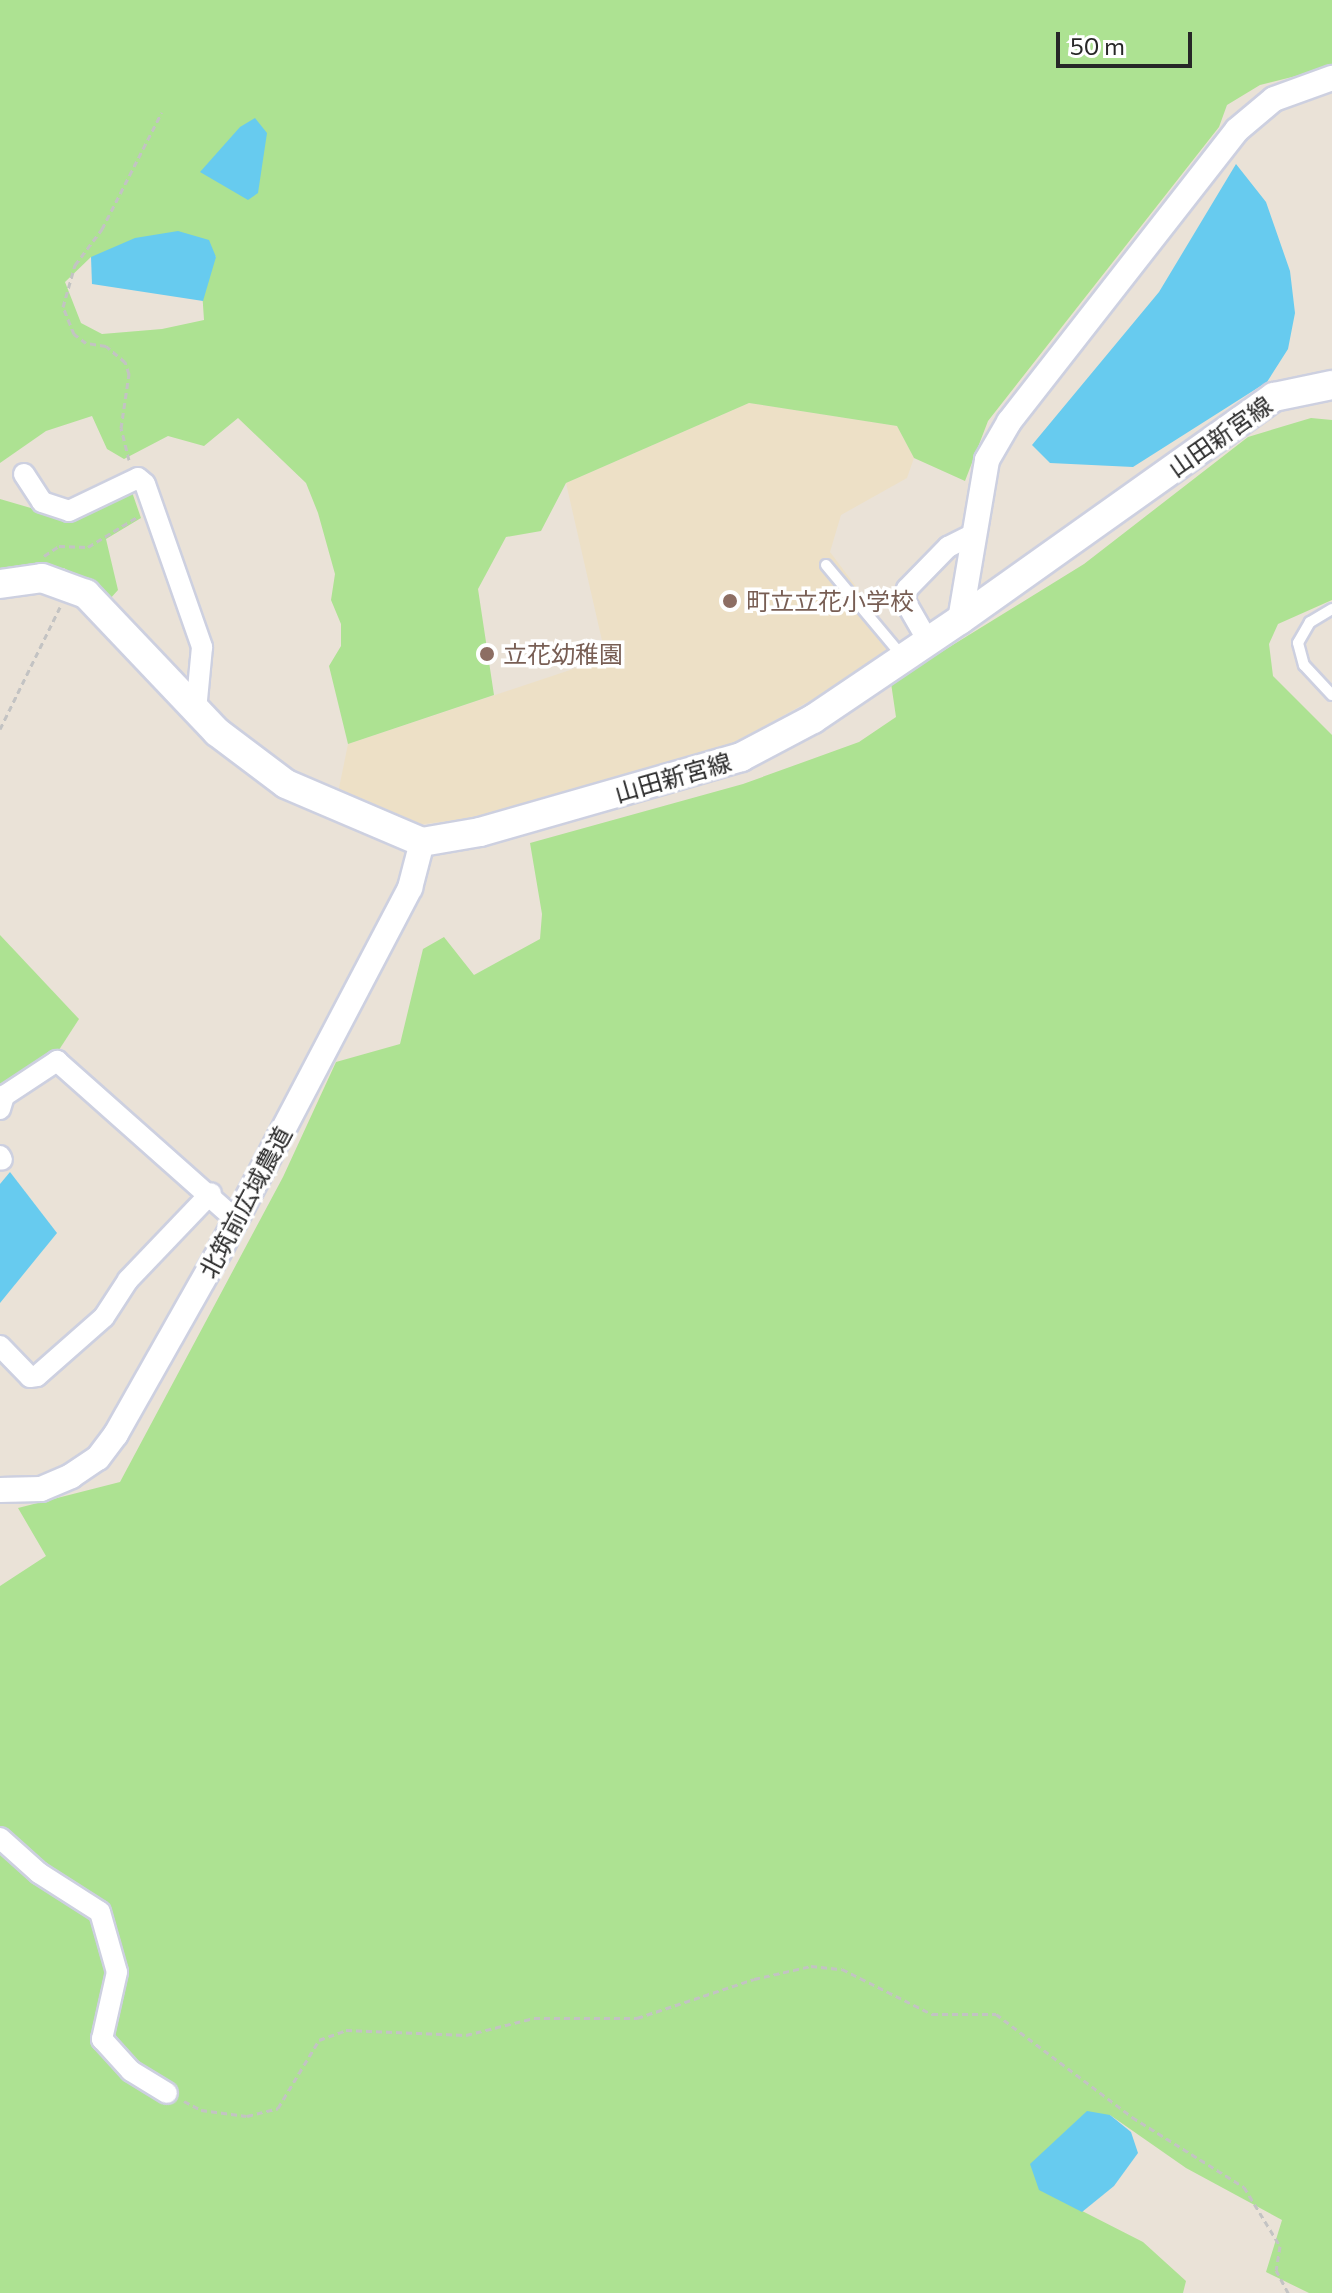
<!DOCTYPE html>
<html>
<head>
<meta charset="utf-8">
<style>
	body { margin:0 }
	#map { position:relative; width:1332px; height:2293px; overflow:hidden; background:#eae2d7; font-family:Commissioner,"Noto Sans JP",sans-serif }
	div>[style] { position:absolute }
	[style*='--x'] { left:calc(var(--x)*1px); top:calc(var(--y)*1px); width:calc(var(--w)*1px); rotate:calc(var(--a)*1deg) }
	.education>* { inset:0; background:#ede0c6 }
	.green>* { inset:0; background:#ade292 }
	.water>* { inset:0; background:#67cbef }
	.path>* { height:3px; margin-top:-1.5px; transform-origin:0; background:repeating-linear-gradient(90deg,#c3c3c3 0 6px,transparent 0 10px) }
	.roads { filter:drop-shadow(2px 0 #cdd0e0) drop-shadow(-2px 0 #cdd0e0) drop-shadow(0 2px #cdd0e0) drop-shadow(0 -2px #cdd0e0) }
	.service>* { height:10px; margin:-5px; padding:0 5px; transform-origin:5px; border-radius:5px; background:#fff }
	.minor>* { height:20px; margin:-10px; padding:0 10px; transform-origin:10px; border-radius:10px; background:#fff }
	.tertiary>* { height:24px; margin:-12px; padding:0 12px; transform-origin:12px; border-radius:12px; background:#fff }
	.secondary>* { height:28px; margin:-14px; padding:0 14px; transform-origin:14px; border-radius:14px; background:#fff }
	.dots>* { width:22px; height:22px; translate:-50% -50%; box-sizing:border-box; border:4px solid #fff; border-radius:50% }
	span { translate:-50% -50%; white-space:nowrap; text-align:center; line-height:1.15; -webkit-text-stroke:7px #fff; paint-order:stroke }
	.street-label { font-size:24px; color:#272727 }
	.education-label { font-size:24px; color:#785e54 }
	.left { translate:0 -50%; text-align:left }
	.scale { position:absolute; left:1056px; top:32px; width:136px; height:36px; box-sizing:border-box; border:4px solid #272727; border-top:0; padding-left:10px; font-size:24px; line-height:28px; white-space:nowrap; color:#272727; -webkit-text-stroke:6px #fff; paint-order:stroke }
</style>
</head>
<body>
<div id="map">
	<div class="education">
		<div style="clip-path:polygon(749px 403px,897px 426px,914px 458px,907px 478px,841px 515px,830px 552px,903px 649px,728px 746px,487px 816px,408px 826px,337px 798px,348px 744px,606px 658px,566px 483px)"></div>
	</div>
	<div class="green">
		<div style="clip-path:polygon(evenodd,0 0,1332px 0,1332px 67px,1260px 85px,1227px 105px,1219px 127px,988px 421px,965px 481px,914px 458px,897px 426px,749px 403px,566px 483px,541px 531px,506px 537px,478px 589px,494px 695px,348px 744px,329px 666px,341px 646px,341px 624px,331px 600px,335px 574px,318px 513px,306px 483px,238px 418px,204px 446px,168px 436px,124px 459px,107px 449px,92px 416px,46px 431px,0 463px,0 0,216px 256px,202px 290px,204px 320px,162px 329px,102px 334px,81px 323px,65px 282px,91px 257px,216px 256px)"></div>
		<div style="clip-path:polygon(1311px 418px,1332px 420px,1332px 600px,1278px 624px,1269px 644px,1273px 676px,1332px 735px,1332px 2293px,1309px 2293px,1266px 2272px,1282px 2220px,1186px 2168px,1110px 2115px,1039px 2189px,1143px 2242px,1186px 2281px,1183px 2293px,0 2293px,0 1586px,46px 1556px,18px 1508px,120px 1482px,283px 1177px,336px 1062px,400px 1044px,423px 949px,444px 937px,474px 975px,540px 939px,542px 914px,530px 843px,743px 784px,859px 742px,896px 717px,891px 683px,1084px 564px,1248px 437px)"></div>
		<div style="clip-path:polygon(132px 492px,141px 518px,106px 539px,118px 590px,109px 600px,64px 568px,0 570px,0 499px,65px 518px)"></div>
		<div style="clip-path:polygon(0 935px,79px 1019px,46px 1070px,0 1110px)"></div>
	</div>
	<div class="water">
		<div style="clip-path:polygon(255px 118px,267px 133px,258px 193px,248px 200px,200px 172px,240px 127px)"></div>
		<div style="clip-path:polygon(1236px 164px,1266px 202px,1290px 271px,1295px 313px,1288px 349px,1267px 382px,1133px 467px,1050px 463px,1032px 445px,1159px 292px)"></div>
		<div style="clip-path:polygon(178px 231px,209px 240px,216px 257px,203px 301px,92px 284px,91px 257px,135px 238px)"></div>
		<div style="clip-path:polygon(10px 1172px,57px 1233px,0 1303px,0 1184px)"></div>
		<div style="clip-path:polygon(1087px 2111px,1110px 2115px,1131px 2132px,1138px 2153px,1114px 2186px,1082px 2212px,1039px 2190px,1030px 2164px)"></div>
	</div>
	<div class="path">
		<div style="--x:129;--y:460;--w:33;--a:-104"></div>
		<div style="--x:121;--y:428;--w:55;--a:-81.6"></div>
		<div style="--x:129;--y:374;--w:13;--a:-108"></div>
		<div style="--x:125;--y:362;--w:25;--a:-140"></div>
		<div style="--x:106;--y:346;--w:20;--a:-171"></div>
		<div style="--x:86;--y:343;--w:15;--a:-143"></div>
		<div style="--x:74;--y:334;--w:29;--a:-112"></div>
		<div style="--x:63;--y:307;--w:44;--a:-74.1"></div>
		<div style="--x:75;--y:265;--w:45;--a:-53.1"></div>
		<div style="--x:102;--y:229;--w:131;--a:-62.9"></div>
		<div style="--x:44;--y:556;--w:18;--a:-34"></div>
		<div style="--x:59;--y:546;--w:29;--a:2"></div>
		<div style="--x:88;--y:547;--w:57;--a:-31.5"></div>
		<div style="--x:0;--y:729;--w:136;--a:-63.8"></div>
		<div style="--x:184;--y:2101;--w:19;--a:28"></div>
		<div style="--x:201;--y:2110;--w:46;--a:7.4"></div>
		<div style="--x:247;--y:2116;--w:32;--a:-14"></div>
		<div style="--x:278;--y:2108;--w:79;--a:-58.9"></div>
		<div style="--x:319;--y:2040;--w:29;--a:-20"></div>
		<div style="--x:346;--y:2030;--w:120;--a:2.4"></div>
		<div style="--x:466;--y:2035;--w:70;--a:-14"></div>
		<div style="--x:534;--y:2018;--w:103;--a:0"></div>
		<div style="--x:637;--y:2018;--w:123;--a:-18.4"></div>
		<div style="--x:754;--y:1979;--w:58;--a:-12.8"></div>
		<div style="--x:811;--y:1966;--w:31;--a:6"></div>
		<div style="--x:842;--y:1969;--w:101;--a:26.6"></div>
		<div style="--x:932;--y:2014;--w:64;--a:0"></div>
		<div style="--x:996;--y:2014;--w:171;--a:37.1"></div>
		<div style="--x:1132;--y:2117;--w:132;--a:32"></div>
		<div style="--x:1244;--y:2187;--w:69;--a:58.6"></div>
		<div style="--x:1280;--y:2246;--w:24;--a:99"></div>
		<div style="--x:1276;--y:2270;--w:26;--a:62"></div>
	</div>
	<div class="roads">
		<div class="service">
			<div style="--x:826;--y:565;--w:119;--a:50.1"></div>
			<div style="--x:1332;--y:609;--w:26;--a:149"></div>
			<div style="--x:1310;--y:622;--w:24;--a:120"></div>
			<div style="--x:1298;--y:643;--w:23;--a:75"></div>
			<div style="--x:1304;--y:665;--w:41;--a:47"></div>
		</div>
		<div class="minor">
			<div style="--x:24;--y:474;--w:33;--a:57"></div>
			<div style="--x:42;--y:502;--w:28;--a:18"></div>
			<div style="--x:69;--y:511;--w:76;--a:-25.6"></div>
			<div style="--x:138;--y:478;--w:9;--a:41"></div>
			<div style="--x:145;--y:484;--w:173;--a:70.7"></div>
			<div style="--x:202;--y:647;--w:63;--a:95.4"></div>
			<div style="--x:928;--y:641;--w:46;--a:-119.9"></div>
			<div style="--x:905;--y:601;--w:12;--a:-81"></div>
			<div style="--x:907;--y:589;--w:59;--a:-45.7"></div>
			<div style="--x:948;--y:547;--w:28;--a:-27"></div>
			<div style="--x:0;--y:1109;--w:14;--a:-73"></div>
			<div style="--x:4;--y:1096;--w:64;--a:-33.4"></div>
			<div style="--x:57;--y:1061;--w:239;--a:41.6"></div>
			<div style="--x:0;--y:1156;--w:4;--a:63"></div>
			<div style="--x:0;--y:1346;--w:43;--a:45.9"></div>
			<div style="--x:30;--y:1377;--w:7;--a:-8"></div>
			<div style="--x:37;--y:1376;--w:89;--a:-41.4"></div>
			<div style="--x:104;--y:1317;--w:44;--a:-57"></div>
			<div style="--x:128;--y:1280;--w:120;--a:-46.3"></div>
			<div style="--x:0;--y:1838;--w:52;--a:41.9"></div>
			<div style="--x:39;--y:1873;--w:72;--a:32.6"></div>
			<div style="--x:100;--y:1912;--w:62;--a:74.2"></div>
			<div style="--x:117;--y:1972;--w:69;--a:102.6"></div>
			<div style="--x:102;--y:2039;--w:43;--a:47.8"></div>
			<div style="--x:131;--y:2071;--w:42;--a:31.4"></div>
		</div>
		<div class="tertiary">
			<div style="--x:960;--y:620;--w:162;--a:-80.4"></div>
			<div style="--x:987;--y:460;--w:44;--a:-59.9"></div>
			<div style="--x:1009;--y:422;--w:370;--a:-52"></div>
			<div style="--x:1237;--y:130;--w:48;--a:-40"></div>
			<div style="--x:1274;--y:99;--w:62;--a:-19.9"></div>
			<div style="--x:0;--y:1490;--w:41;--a:-1.4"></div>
			<div style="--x:41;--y:1489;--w:33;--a:-23"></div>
			<div style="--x:71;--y:1476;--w:32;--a:-34"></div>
			<div style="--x:98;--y:1458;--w:30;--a:-53"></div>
			<div style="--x:116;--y:1434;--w:211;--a:-60.5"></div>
			<div style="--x:220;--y:1250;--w:409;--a:-62.3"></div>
			<div style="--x:410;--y:888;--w:48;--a:-75.4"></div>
		</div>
		<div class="secondary">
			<div style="--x:0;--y:584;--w:42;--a:-8.1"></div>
			<div style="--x:42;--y:578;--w:47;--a:20"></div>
			<div style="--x:86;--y:594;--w:190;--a:46.5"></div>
			<div style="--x:217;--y:732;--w:86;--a:37"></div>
			<div style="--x:286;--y:784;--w:148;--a:23.1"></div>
			<div style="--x:422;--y:842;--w:59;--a:-9.8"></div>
			<div style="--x:480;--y:832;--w:272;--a:-16"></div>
			<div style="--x:741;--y:757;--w:81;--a:-27.8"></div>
			<div style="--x:813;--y:719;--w:177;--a:-34"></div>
			<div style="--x:960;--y:620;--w:385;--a:-35.4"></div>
			<div style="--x:1274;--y:397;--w:59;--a:-11.7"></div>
		</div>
	</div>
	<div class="dots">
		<div style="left:730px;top:601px;background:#8d6e63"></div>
		<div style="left:487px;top:654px;background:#8d6e63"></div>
	</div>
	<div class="street-label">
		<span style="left:1220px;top:436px;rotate:-35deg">山田新宮線</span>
		<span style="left:673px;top:777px;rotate:-16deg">山田新宮線</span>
		<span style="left:245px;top:1202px;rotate:-62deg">北筑前広域農道</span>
	</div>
	<div class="education-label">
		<span class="left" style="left:746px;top:601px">町立立花小学校</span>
		<span class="left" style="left:503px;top:654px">立花幼稚園</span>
	</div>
	<div class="scale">50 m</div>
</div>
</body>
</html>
